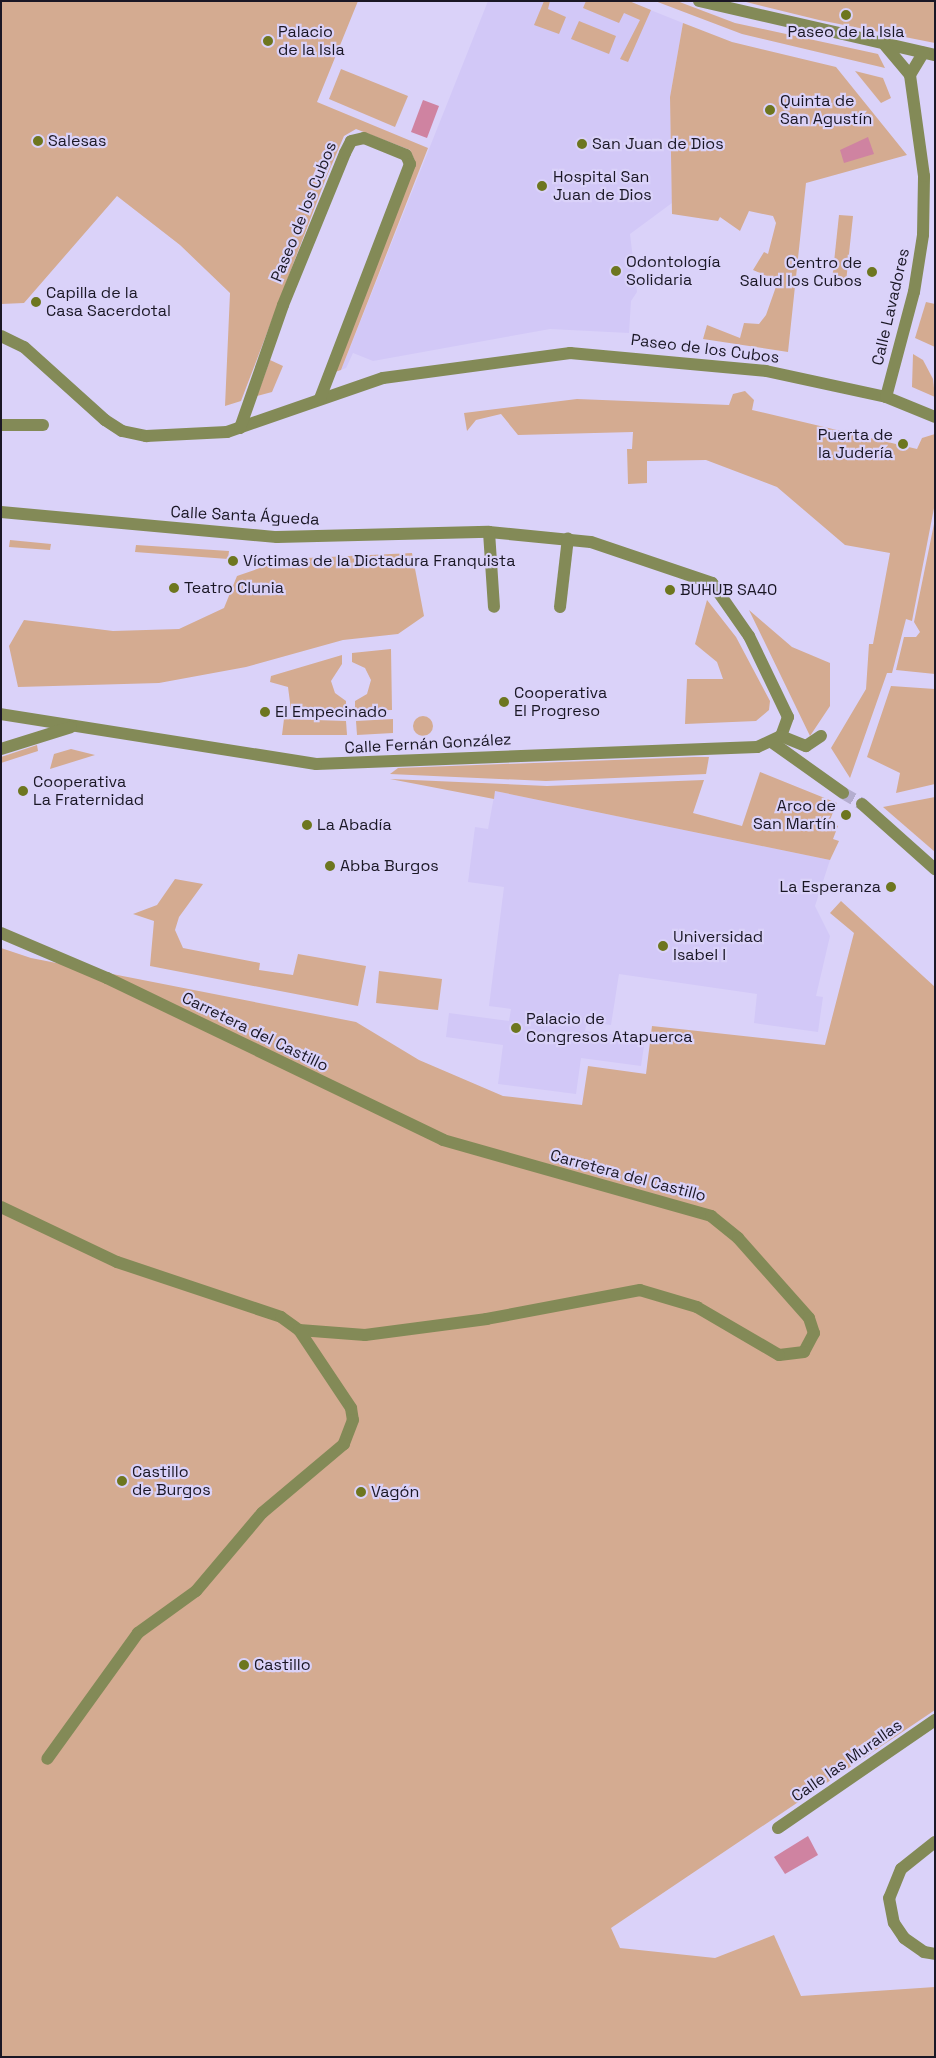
<!DOCTYPE html>
<html>
<head>
<meta charset="utf-8">
<style>
	body { margin:0 }
	#map { position:relative; width:936px; height:2058px; overflow:hidden; background:#dad2f9; font-family:"Space Grotesk",sans-serif }
	div>[style] { position:absolute }
	[style*='--x'] { left:calc(var(--x)*1px); top:calc(var(--y)*1px); width:calc(var(--w)*1px); rotate:calc(var(--a)*1deg) }
	.built>* { inset:0; background:#d2c8f7 }
	.green>* { inset:0; background:#d4ab91 }
	.round { border-radius:50% }
	.water>* { inset:0; background:#cf83a1 }
	.minor-tunnel>* { height:12px; margin-top:-6px; transform-origin:0; background:repeating-linear-gradient(90deg,#b4adcf 0 12px,transparent 0 18px) }
	.minor>* { height:12px; margin:-6px; padding:0 6px; transform-origin:6px; border-radius:6px; background:#838a57 }
	.dots>* { width:14px; height:14px; translate:-50% -50%; box-sizing:border-box; border:2px solid #dad2f9; border-radius:50% }
	span { translate:-50% -50%; white-space:nowrap; text-align:center; line-height:1.15; -webkit-text-stroke:4.5px #dad2f9; paint-order:stroke }
	.poi-label { font-size:16px; color:#1a1725 }
	.left { translate:0 -50%; text-align:left }
	.right { translate:-100% -50%; text-align:right }
	.street-label { font-size:16px; color:#1a1725 }
	.frame { position:absolute; inset:0; border:2px solid #1a1725; pointer-events:none }
</style>
</head>
<body>
<div id="map">
	<div class="built">
		<div style="clip-path:polygon(488px 1px,628px 1px,683px 23px,670px 97px,672px 203px,630px 234px,637px 292px,631px 301px,629px 333px,550px 329px,373px 361px,353px 353px,346px 368px,341px 370px)"></div>
		<div style="clip-path:polygon(495px 791px,830px 860px,815px 906px,830px 936px,816px 996px,823px 997px,818px 1032px,754px 1023px,757px 994px,619px 974px,611px 1025px,587px 1022px,585px 1031px,645px 1039px,641px 1066px,581px 1058px,576px 1094px,498px 1084px,503px 1045px,446px 1037px,449px 1013px,509px 1021px,511px 1009px,489px 1006px,504px 887px,468px 882px,475px 827px,488px 829px)"></div>
	</div>
	<div class="green">
		<div style="clip-path:polygon(1px 1px,358px 1px,317px 102px,428px 148px,341px 370px,335px 372px,415px 161px,410px 150px,356px 129px,344px 136px,326px 178px,241px 401px,225px 406px,230px 293px,180px 245px,117px 196px,24px 303px,1px 304px)"></div>
		<div style="clip-path:polygon(544px 1px,550px 1px,548px 9px,566px 17px,559px 34px,534px 25px)"></div>
		<div style="clip-path:polygon(586px 1px,629px 1px,651px 10px,628px 62px,620px 59px,640px 20px,624px 13px,619px 23px,583px 8px)"></div>
		<div style="clip-path:polygon(655px 1px,677px 1px,735px 23px,878px 54px,885px 68px,742px 34px)"></div>
		<div style="clip-path:polygon(742px 1px,935px 1px,935px 43px,819px 20px)"></div>
		<div style="clip-path:polygon(579px 21px,616px 36px,609px 54px,571px 39px)"></div>
		<div style="clip-path:polygon(683px 23px,732px 42px,836px 67px,907px 155px,806px 183px,788px 352px,703px 339px,707px 325px,740px 338px,744px 323px,759px 324px,766px 315px,778px 281px,753px 270px,764px 252px,768px 254px,776px 223px,773px 216px,749px 211px,740px 231px,720px 217px,718px 221px,672px 214px,670px 97px)"></div>
		<div style="clip-path:polygon(341px 69px,408px 96px,395px 127px,329px 99px)"></div>
		<div style="clip-path:polygon(855px 71px,883px 78px,891px 98px,881px 103px)"></div>
		<div style="clip-path:polygon(839px 215px,853px 216px,846px 282px,832px 281px)"></div>
		<div style="clip-path:polygon(926px 302px,935px 304px,935px 347px,915px 338px)"></div>
		<div style="clip-path:polygon(913px 354px,923px 360px,933px 379px,935px 397px,912px 387px)"></div>
		<div style="clip-path:polygon(270px 360px,283px 366px,272px 392px,257px 396px)"></div>
		<div style="clip-path:polygon(745px 391px,754px 400px,752px 410px,917px 449px,922px 438px,935px 434px,935px 503px,912px 621px,906px 619px,892px 673px,887px 673px,850px 778px,831px 748px,866px 689px,869px 644px,873px 644px,890px 553px,845px 545px,777px 487px,706px 460px,647px 461px,647px 483px,628px 484px,627px 449px,632px 449px,633px 432px,518px 435px,501px 414px,476px 420px,467px 431px,464px 413px,577px 399px,729px 405px,733px 394px)"></div>
		<div style="clip-path:polygon(935px 519px,935px 674px,896px 670px,904px 637px,916px 637px,920px 632px,914px 622px)"></div>
		<div style="clip-path:polygon(10px 540px,51px 544px,50px 550px,9px 547px)"></div>
		<div style="clip-path:polygon(136px 545px,229px 551px,228px 559px,135px 552px)"></div>
		<div style="clip-path:polygon(412px 553px,424px 616px,398px 634px,343px 640px,246px 667px,159px 683px,18px 687px,9px 646px,24px 620px,113px 631px,179px 629px,224px 608px,237px 576px,286px 559px)"></div>
		<div style="clip-path:polygon(707px 600px,736px 637px,770px 701px,769px 710px,756px 721px,685px 724px,687px 679px,723px 679px,717px 662px,695px 644px)"></div>
		<div style="clip-path:polygon(749px 610px,792px 647px,830px 663px,830px 706px,810px 736px)"></div>
		<div style="clip-path:polygon(391px 649px,392px 710px,355px 711px,355px 701px,367px 694px,371px 680px,365px 668px,352px 662px,352px 653px)"></div>
		<div style="clip-path:polygon(342px 655px,342px 664px,331px 681px,335px 693px,346px 701px,346px 712px,291px 710px,288px 687px,270px 682px,271px 676px)"></div>
		<div style="clip-path:polygon(891px 686px,935px 689px,935px 784px,896px 793px,900px 773px,867px 757px)"></div>
		<div class="round" style="left:413px;top:716px;width:20px;height:20px"></div>
		<div style="clip-path:polygon(284px 719px,346px 721px,347px 735px,282px 735px)"></div>
		<div style="clip-path:polygon(393px 719px,393px 733px,357px 735px,356px 721px)"></div>
		<div style="clip-path:polygon(37px 745px,38px 751px,1px 763px,1px 757px)"></div>
		<div style="clip-path:polygon(71px 749px,95px 755px,50px 769px,54px 754px)"></div>
		<div style="clip-path:polygon(694px 757px,709px 757px,706px 774px,546px 781px,390px 774px,398px 768px)"></div>
		<div style="clip-path:polygon(760px 772px,837px 803px,829px 822px,838px 826px,833px 839px,839px 841px,830px 860px,495px 791px,494px 799px,390px 779px,547px 786px,704px 780px,693px 813px,742px 826px)"></div>
		<div style="clip-path:polygon(935px 797px,935px 852px,883px 807px)"></div>
		<div style="clip-path:polygon(175px 879px,203px 884px,179px 917px,175px 930px,183px 948px,260px 963px,259px 970px,293px 975px,298px 954px,366px 966px,358px 1006px,150px 966px,154px 921px,133px 914px,157px 905px)"></div>
		<div style="clip-path:polygon(841px 901px,935px 987px,935px 1710px,611px 1928px,620px 1948px,715px 1958px,774px 1935px,801px 1996px,935px 1987px,935px 2057px,1px 2057px,1px 948px,31px 958px,356px 1022px,419px 1060px,503px 1096px,582px 1105px,588px 1066px,646px 1074px,652px 1026px,825px 1045px,854px 933px,830px 913px)"></div>
		<div style="clip-path:polygon(379px 971px,442px 979px,438px 1010px,376px 1003px)"></div>
	</div>
	<div class="water">
		<div style="clip-path:polygon(423px 100px,439px 106px,427px 138px,411px 132px)"></div>
		<div style="clip-path:polygon(868px 137px,874px 154px,844px 163px,840px 150px)"></div>
		<div style="clip-path:polygon(808px 1836px,818px 1855px,785px 1874px,774px 1857px)"></div>
	</div>
	<div class="minor-tunnel">
		<div style="--x:843;--y:793;--w:22;--a:30"></div>
	</div>
	<div class="minor">
		<div style="--x:699;--y:1;--w:242;--a:12.9"></div>
		<div style="--x:910;--y:75;--w:26;--a:-59"></div>
		<div style="--x:1;--y:336;--w:25;--a:26"></div>
		<div style="--x:24;--y:347;--w:109;--a:42"></div>
		<div style="--x:105;--y:420;--w:20;--a:33"></div>
		<div style="--x:122;--y:431;--w:25;--a:12"></div>
		<div style="--x:146;--y:436;--w:81;--a:-2.8"></div>
		<div style="--x:227;--y:432;--w:165;--a:-19.1"></div>
		<div style="--x:383;--y:378;--w:189;--a:-7.6"></div>
		<div style="--x:570;--y:353;--w:197;--a:5.2"></div>
		<div style="--x:766;--y:371;--w:123;--a:12.2"></div>
		<div style="--x:886;--y:397;--w:53;--a:22.2"></div>
		<div style="--x:886;--y:397;--w:109;--a:-75.1"></div>
		<div style="--x:914;--y:292;--w:58;--a:-81"></div>
		<div style="--x:923;--y:235;--w:59;--a:-89"></div>
		<div style="--x:924;--y:176;--w:102;--a:-97.9"></div>
		<div style="--x:910;--y:75;--w:38;--a:-130"></div>
		<div style="--x:1;--y:425;--w:42;--a:0"></div>
		<div style="--x:240;--y:428;--w:130;--a:-70.7"></div>
		<div style="--x:283;--y:305;--w:164;--a:-67.8"></div>
		<div style="--x:345;--y:153;--w:13;--a:-63"></div>
		<div style="--x:351;--y:141;--w:13;--a:-13"></div>
		<div style="--x:364;--y:138;--w:45;--a:22"></div>
		<div style="--x:406;--y:155;--w:10;--a:66"></div>
		<div style="--x:410;--y:164;--w:251;--a:111"></div>
		<div style="--x:1;--y:512;--w:277;--a:5.2"></div>
		<div style="--x:277;--y:537;--w:212;--a:-1.4"></div>
		<div style="--x:489;--y:532;--w:102;--a:5.6"></div>
		<div style="--x:591;--y:542;--w:128;--a:18.7"></div>
		<div style="--x:712;--y:583;--w:65;--a:55.1"></div>
		<div style="--x:749;--y:636;--w:90;--a:64.3"></div>
		<div style="--x:788;--y:717;--w:20;--a:110"></div>
		<div style="--x:781;--y:736;--w:26;--a:155"></div>
		<div style="--x:757;--y:747;--w:441;--a:177.8"></div>
		<div style="--x:316;--y:764;--w:319;--a:-171"></div>
		<div style="--x:489;--y:532;--w:75;--a:86.2"></div>
		<div style="--x:560;--y:607;--w:69;--a:-83.4"></div>
		<div style="--x:781;--y:736;--w:27;--a:22"></div>
		<div style="--x:806;--y:746;--w:18;--a:-34"></div>
		<div style="--x:773;--y:743;--w:86;--a:35.5"></div>
		<div style="--x:1;--y:749;--w:73;--a:-17.4"></div>
		<div style="--x:862;--y:804;--w:98;--a:41.7"></div>
		<div style="--x:1;--y:933;--w:115;--a:23"></div>
		<div style="--x:107;--y:978;--w:373;--a:25.7"></div>
		<div style="--x:443;--y:1140;--w:279;--a:15.8"></div>
		<div style="--x:711;--y:1216;--w:35;--a:39"></div>
		<div style="--x:738;--y:1238;--w:107;--a:48.4"></div>
		<div style="--x:809;--y:1318;--w:16;--a:72"></div>
		<div style="--x:814;--y:1333;--w:21;--a:118"></div>
		<div style="--x:804;--y:1352;--w:25;--a:173"></div>
		<div style="--x:779;--y:1355;--w:95;--a:-149.7"></div>
		<div style="--x:697;--y:1307;--w:59;--a:-163.4"></div>
		<div style="--x:640;--y:1290;--w:156;--a:169.3"></div>
		<div style="--x:487;--y:1319;--w:123;--a:172.5"></div>
		<div style="--x:365;--y:1335;--w:66;--a:-175.7"></div>
		<div style="--x:1;--y:1207;--w:128;--a:25.4"></div>
		<div style="--x:117;--y:1262;--w:173;--a:18.5"></div>
		<div style="--x:281;--y:1317;--w:22;--a:36"></div>
		<div style="--x:299;--y:1330;--w:94;--a:56.3"></div>
		<div style="--x:351;--y:1408;--w:12;--a:81"></div>
		<div style="--x:353;--y:1420;--w:26;--a:111"></div>
		<div style="--x:344;--y:1444;--w:107;--a:139.9"></div>
		<div style="--x:262;--y:1513;--w:102;--a:130.2"></div>
		<div style="--x:196;--y:1591;--w:72;--a:144.1"></div>
		<div style="--x:138;--y:1633;--w:155;--a:125.8"></div>
		<div style="--x:778;--y:1828;--w:191;--a:-34.5"></div>
		<div style="--x:935;--y:1842;--w:43;--a:141.5"></div>
		<div style="--x:901;--y:1869;--w:31;--a:112"></div>
		<div style="--x:889;--y:1898;--w:25;--a:79"></div>
		<div style="--x:894;--y:1923;--w:18;--a:56"></div>
		<div style="--x:904;--y:1938;--w:24;--a:35"></div>
		<div style="--x:924;--y:1952;--w:11;--a:10"></div>
	</div>
	<div class="dots">
		<div style="left:846px;top:15px;background:#6d761f"></div>
		<div style="left:268px;top:41px;background:#6d761f"></div>
		<div style="left:770px;top:110px;background:#6d761f"></div>
		<div style="left:38px;top:141px;background:#6d761f"></div>
		<div style="left:582px;top:144px;background:#6d761f"></div>
		<div style="left:542px;top:186px;background:#6d761f"></div>
		<div style="left:616px;top:271px;background:#6d761f"></div>
		<div style="left:872px;top:272px;background:#6d761f"></div>
		<div style="left:36px;top:302px;background:#6d761f"></div>
		<div style="left:903px;top:444px;background:#6d761f"></div>
		<div style="left:233px;top:561px;background:#6d761f"></div>
		<div style="left:174px;top:588px;background:#6d761f"></div>
		<div style="left:670px;top:590px;background:#6d761f"></div>
		<div style="left:504px;top:702px;background:#6d761f"></div>
		<div style="left:265px;top:712px;background:#6d761f"></div>
		<div style="left:23px;top:791px;background:#6d761f"></div>
		<div style="left:846px;top:815px;background:#6d761f"></div>
		<div style="left:307px;top:825px;background:#6d761f"></div>
		<div style="left:330px;top:866px;background:#6d761f"></div>
		<div style="left:891px;top:887px;background:#6d761f"></div>
		<div style="left:663px;top:946px;background:#6d761f"></div>
		<div style="left:516px;top:1028px;background:#6d761f"></div>
		<div style="left:122px;top:1481px;background:#6d761f"></div>
		<div style="left:361px;top:1492px;background:#6d761f"></div>
		<div style="left:244px;top:1665px;background:#6d761f"></div>
	</div>
	<div class="poi-label">
		<span class="left" style="left:278px;top:41px">Palacio<br>de la Isla</span>
		<span style="left:846px;top:32px">Paseo de la Isla</span>
		<span class="left" style="left:780px;top:110px">Quinta de<br>San Agustín</span>
		<span class="left" style="left:48px;top:141px">Salesas</span>
		<span class="left" style="left:592px;top:144px">San Juan de Dios</span>
		<span class="left" style="left:553px;top:186px">Hospital San<br>Juan de Dios</span>
		<span class="left" style="left:626px;top:271px">Odontología<br>Solidaria</span>
		<span class="right" style="left:862px;top:272px">Centro de<br>Salud los Cubos</span>
		<span class="left" style="left:46px;top:302px">Capilla de la<br>Casa Sacerdotal</span>
		<span class="right" style="left:893px;top:444px">Puerta de<br>la Judería</span>
		<span class="left" style="left:243px;top:561px">Víctimas de la Dictadura Franquista</span>
		<span class="left" style="left:184px;top:588px">Teatro Clunia</span>
		<span class="left" style="left:680px;top:590px">BUHUB SA40</span>
		<span class="left" style="left:514px;top:702px">Cooperativa<br>El Progreso</span>
		<span class="left" style="left:275px;top:712px">El Empecinado</span>
		<span class="left" style="left:33px;top:791px">Cooperativa<br>La Fraternidad</span>
		<span class="right" style="left:836px;top:815px">Arco de<br>San Martín</span>
		<span class="left" style="left:317px;top:825px">La Abadía</span>
		<span class="left" style="left:340px;top:866px">Abba Burgos</span>
		<span class="right" style="left:881px;top:887px">La Esperanza</span>
		<span class="left" style="left:673px;top:946px">Universidad<br>Isabel I</span>
		<span class="left" style="left:526px;top:1028px">Palacio de<br>Congresos Atapuerca</span>
		<span class="left" style="left:132px;top:1481px">Castillo<br>de Burgos</span>
		<span class="left" style="left:371px;top:1492px">Vagón</span>
		<span class="left" style="left:254px;top:1665px">Castillo</span>
	</div>
	<div class="street-label">
		<span style="left:304px;top:212px;rotate:-68deg">Paseo de los Cubos</span>
		<span style="left:891px;top:307px;rotate:-77deg">Calle Lavadores</span>
		<span style="left:705px;top:349px;rotate:7deg">Paseo de los Cubos</span>
		<span style="left:245px;top:516px;rotate:3deg">Calle Santa Águeda</span>
		<span style="left:428px;top:744px;rotate:-3deg">Calle Fernán González</span>
		<span style="left:255px;top:1032px;rotate:26deg">Carretera del Castillo</span>
		<span style="left:628px;top:1176px;rotate:15deg">Carretera del Castillo</span>
		<span style="left:847px;top:1761px;rotate:-35deg">Calle las Murallas</span>
	</div>
	<div class="frame"></div>
</div>
</body>
</html>
